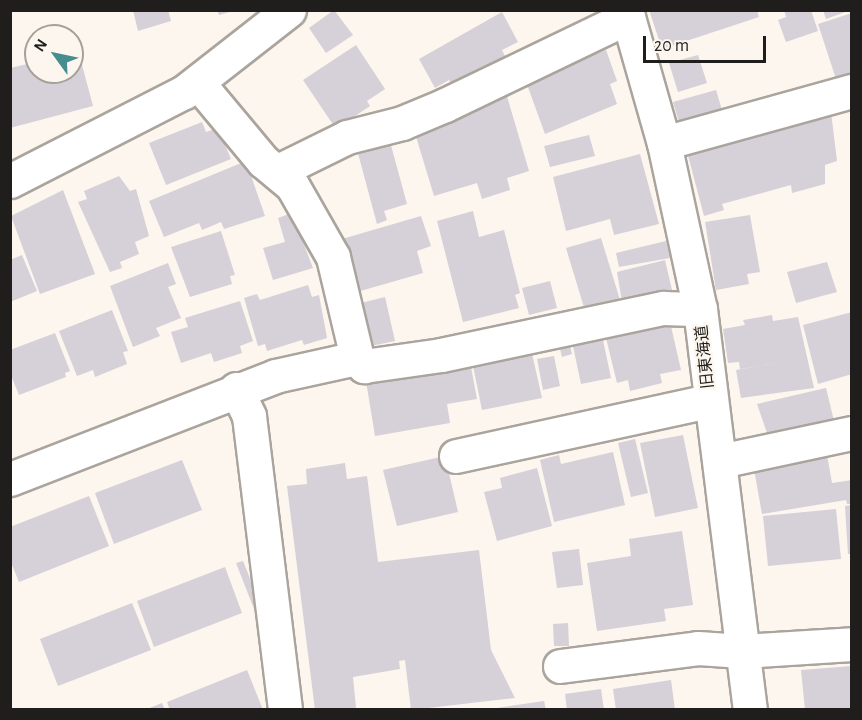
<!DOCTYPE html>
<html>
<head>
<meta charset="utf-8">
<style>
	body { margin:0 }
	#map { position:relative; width:862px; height:720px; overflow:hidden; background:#fcf6ee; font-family:"Alegreya Sans","Noto Sans JP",sans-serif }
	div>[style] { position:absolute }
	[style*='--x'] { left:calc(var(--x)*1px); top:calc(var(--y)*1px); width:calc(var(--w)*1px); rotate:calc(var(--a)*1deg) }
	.building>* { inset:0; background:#d6d0d8 }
	.roads { filter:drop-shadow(2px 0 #aaa49d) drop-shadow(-2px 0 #aaa49d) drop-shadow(0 2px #aaa49d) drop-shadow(0 -2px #aaa49d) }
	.minor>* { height:33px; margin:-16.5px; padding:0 16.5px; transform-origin:16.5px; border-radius:16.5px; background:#fff }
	span { translate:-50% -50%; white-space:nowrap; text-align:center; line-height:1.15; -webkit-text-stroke:4.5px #fcf6ee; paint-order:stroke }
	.street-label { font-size:16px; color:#201e1c }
	.frame { position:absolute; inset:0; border:12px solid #201e1c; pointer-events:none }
	.north { position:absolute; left:24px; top:24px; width:60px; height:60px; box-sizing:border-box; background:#fcf6ee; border:2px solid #a4a09a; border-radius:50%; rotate:303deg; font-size:16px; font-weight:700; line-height:24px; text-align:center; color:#201e1c }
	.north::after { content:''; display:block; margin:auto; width:21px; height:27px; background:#458d8f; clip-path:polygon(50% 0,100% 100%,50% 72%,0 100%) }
	.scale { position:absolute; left:643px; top:36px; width:123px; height:27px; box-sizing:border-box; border:3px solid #201e1c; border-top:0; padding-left:8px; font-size:18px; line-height:21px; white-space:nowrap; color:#201e1c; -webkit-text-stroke:4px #fcf6ee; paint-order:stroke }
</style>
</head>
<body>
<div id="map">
	<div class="building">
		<div style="clip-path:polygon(133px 10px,168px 10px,171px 21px,138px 31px)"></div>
		<div style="clip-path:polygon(217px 10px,233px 10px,233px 11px,219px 15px)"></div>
		<div style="clip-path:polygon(334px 10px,353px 35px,326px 53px,309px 28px)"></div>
		<div style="clip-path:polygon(649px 10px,757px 10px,759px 17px,662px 49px)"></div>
		<div style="clip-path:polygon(784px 10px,811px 10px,818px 31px,786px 42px,778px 20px,786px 17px)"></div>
		<div style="clip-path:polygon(823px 10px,848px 10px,848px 11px,826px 19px)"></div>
		<div style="clip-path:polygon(502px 12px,518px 42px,502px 50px,505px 56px,453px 86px,449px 80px,435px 88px,419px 59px)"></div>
		<div style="clip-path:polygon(852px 13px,852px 74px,836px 79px,818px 24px)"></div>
		<div style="clip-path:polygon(356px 45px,385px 89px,367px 101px,370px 106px,336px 129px,303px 80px)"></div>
		<div style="clip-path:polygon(78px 50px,93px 106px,10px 128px,10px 68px,36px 62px,36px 72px,72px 72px,72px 52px)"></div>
		<div style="clip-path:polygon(606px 50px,617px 81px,610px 84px,617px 104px,545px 134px,525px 79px)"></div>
		<div style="clip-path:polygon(698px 55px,707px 83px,678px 92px,669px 63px)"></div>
		<div style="clip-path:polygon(716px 90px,725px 120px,682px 132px,673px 102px)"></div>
		<div style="clip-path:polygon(506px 93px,529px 171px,507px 178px,510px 190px,482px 199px,477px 183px,434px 196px,414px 130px)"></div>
		<div style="clip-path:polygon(831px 112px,837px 161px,825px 165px,825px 184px,792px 193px,791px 185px,722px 204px,724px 210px,704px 216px,686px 148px)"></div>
		<div style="clip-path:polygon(202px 122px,206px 132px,218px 128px,231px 159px,166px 185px,149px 143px)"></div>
		<div style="clip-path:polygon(589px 135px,595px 156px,550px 167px,544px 146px)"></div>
		<div style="clip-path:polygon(389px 138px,407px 204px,384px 211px,387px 220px,377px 224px,356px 146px)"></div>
		<div style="clip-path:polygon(640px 154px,659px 224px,614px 235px,610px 219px,566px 231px,553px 177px)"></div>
		<div style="clip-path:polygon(246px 161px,265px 216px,224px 229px,221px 222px,202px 230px,199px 223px,164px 237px,149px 201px)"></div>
		<div style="clip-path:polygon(119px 176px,130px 191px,136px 189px,149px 236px,135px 242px,139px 254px,120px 262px,122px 268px,110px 272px,78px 202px,87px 199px,84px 191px)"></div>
		<div style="clip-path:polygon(63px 190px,95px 274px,40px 294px,11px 216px)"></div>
		<div style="clip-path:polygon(473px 211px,479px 237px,504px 230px,520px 293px,515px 295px,519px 308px,463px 322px,437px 221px)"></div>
		<div style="clip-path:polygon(292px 213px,313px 268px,273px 280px,263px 248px,285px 242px,278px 218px)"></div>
		<div style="clip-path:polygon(750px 215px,760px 272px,747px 274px,749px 284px,716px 290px,705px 222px)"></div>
		<div style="clip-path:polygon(421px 216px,431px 246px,417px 251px,423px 273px,357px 292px,342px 239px)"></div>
		<div style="clip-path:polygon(221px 231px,235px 275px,230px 276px,232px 284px,190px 297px,171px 247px)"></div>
		<div style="clip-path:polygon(601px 238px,621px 303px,586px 314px,566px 248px)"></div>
		<div style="clip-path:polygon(666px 241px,670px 258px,619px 267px,616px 253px)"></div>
		<div style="clip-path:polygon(22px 255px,37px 291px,10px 302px,10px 260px)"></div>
		<div style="clip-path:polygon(665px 260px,672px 290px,622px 302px,617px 272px)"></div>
		<div style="clip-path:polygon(827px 262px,837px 292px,796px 303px,787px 272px)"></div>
		<div style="clip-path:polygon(168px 263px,176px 284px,168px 287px,181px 318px,156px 328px,160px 336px,133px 347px,110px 286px)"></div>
		<div style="clip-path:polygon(550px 281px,557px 308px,529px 315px,522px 288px)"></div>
		<div style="clip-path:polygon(308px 285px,312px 297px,319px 295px,327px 338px,304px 345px,302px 340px,267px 351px,265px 344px,258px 346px,244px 298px,257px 294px,260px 300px)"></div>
		<div style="clip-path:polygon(385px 297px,395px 341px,366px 347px,357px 304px)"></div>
		<div style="clip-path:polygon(240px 301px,253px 341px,240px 346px,242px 353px,214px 362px,211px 353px,181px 363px,171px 332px,188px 327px,185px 318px)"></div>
		<div style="clip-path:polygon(112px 310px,128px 351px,123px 352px,127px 364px,95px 377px,93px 370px,77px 376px,59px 331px)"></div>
		<div style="clip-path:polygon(852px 312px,852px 374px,818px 384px,803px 325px)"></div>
		<div style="clip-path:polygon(772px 315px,773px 321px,798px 317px,814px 388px,741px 398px,736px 370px,776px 363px,740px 369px,739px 362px,728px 363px,723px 329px,745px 325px,743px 320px)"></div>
		<div style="clip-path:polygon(670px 322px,681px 370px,660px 374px,662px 383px,630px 391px,628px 380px,617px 383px,606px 338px)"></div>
		<div style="clip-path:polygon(55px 333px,70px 371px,65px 373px,66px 377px,19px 395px,10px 373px,10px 350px)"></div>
		<div style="clip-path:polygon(568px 338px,572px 354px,562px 357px,558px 340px)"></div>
		<div style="clip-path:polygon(603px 340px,611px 378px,581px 384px,573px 346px)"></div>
		<div style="clip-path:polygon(531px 349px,542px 398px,482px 410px,472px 361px)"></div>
		<div style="clip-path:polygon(554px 356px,560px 386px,543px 390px,537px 359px)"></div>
		<div style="clip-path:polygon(471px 367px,477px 399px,447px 404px,450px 423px,375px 436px,366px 381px)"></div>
		<div style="clip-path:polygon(826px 388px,834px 421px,768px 436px,757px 404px)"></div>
		<div style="clip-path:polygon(683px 435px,698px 508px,655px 517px,640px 443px)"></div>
		<div style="clip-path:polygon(635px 439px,648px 493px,631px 497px,618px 443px)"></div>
		<div style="clip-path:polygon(826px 449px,832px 483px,852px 480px,852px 504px,847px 504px,846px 500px,762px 514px,754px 469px,811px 459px,810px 452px)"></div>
		<div style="clip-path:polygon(613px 452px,625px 505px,554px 522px,540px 460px,559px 455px,561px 464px)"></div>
		<div style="clip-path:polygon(445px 456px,458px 512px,397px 526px,383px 470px)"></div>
		<div style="clip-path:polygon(182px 460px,202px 510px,114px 544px,95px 493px)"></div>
		<div style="clip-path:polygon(345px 463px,347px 479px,367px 476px,378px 562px,479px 550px,491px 650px,515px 698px,411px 710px,405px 660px,399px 661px,400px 669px,353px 677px,356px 708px,315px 710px,287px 486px,307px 484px,306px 469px)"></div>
		<div style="clip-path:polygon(537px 468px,552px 526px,497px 541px,484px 492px,502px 488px,500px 478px)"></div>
		<div style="clip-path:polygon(89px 496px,109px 546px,19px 582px,10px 560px,10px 527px)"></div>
		<div style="clip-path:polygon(852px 505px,852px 554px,848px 554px,845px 506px)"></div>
		<div style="clip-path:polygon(836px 509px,841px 559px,768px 566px,763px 516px)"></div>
		<div style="clip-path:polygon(682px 531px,693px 605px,664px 609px,666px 621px,597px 631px,587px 563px,631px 556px,629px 539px)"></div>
		<div style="clip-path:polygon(579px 549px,583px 585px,557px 588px,552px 552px)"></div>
		<div style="clip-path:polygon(243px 561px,261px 606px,254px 609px,236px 563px)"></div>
		<div style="clip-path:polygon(225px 567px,242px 613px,154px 647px,137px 601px)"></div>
		<div style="clip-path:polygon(132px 603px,151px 650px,58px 686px,40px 639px)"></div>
		<div style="clip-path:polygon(568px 623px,569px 646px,554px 646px,553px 624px)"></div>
		<div style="clip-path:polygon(852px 666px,852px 710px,805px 710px,801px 670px)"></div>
		<div style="clip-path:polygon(247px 670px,263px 710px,170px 710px,167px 702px)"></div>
		<div style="clip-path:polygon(671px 680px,675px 710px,616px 710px,613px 689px)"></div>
		<div style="clip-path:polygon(601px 689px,604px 710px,567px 710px,565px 694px)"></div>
		<div style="clip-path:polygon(544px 701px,546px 710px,497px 710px,497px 708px)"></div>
		<div style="clip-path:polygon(162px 703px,165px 710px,147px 710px,147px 709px)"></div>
	</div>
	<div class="roads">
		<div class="minor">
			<div style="--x:626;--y:10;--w:138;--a:74.1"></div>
			<div style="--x:664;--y:143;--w:170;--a:77.8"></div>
			<div style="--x:700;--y:309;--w:404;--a:82.9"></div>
			<div style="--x:198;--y:83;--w:102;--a:50.2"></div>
			<div style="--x:263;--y:161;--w:38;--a:40"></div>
			<div style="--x:292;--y:185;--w:83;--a:60.3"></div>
			<div style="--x:333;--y:257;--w:104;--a:76.6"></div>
			<div style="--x:664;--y:143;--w:195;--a:-15.5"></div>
			<div style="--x:278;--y:171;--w:77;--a:-26.2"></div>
			<div style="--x:347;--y:137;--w:57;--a:-14.3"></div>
			<div style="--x:402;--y:123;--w:47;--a:-22.7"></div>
			<div style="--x:445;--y:105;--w:203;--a:-25.7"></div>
			<div style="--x:10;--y:181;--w:195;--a:-27.1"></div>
			<div style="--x:184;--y:92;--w:133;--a:-38"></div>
			<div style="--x:236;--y:389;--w:30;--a:64"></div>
			<div style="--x:249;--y:416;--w:296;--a:83"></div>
			<div style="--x:456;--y:456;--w:259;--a:-12.3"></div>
			<div style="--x:720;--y:461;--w:135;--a:-12"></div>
			<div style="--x:10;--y:479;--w:284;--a:-21.2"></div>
			<div style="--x:275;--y:376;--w:84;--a:-12.4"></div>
			<div style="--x:357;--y:358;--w:11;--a:49"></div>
			<div style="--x:364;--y:366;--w:78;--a:-8.1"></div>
			<div style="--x:441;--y:355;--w:227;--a:-12"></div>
			<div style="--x:663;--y:308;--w:37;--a:2"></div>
			<div style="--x:560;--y:666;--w:139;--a:-7.4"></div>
			<div style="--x:698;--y:648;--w:44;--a:3.9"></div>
			<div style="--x:742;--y:651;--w:110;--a:-3.6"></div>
		</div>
	</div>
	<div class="street-label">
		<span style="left:705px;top:357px;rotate:-96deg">旧東海道</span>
	</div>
	<div class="frame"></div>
	<div class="north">N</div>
	<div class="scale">20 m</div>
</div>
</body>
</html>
